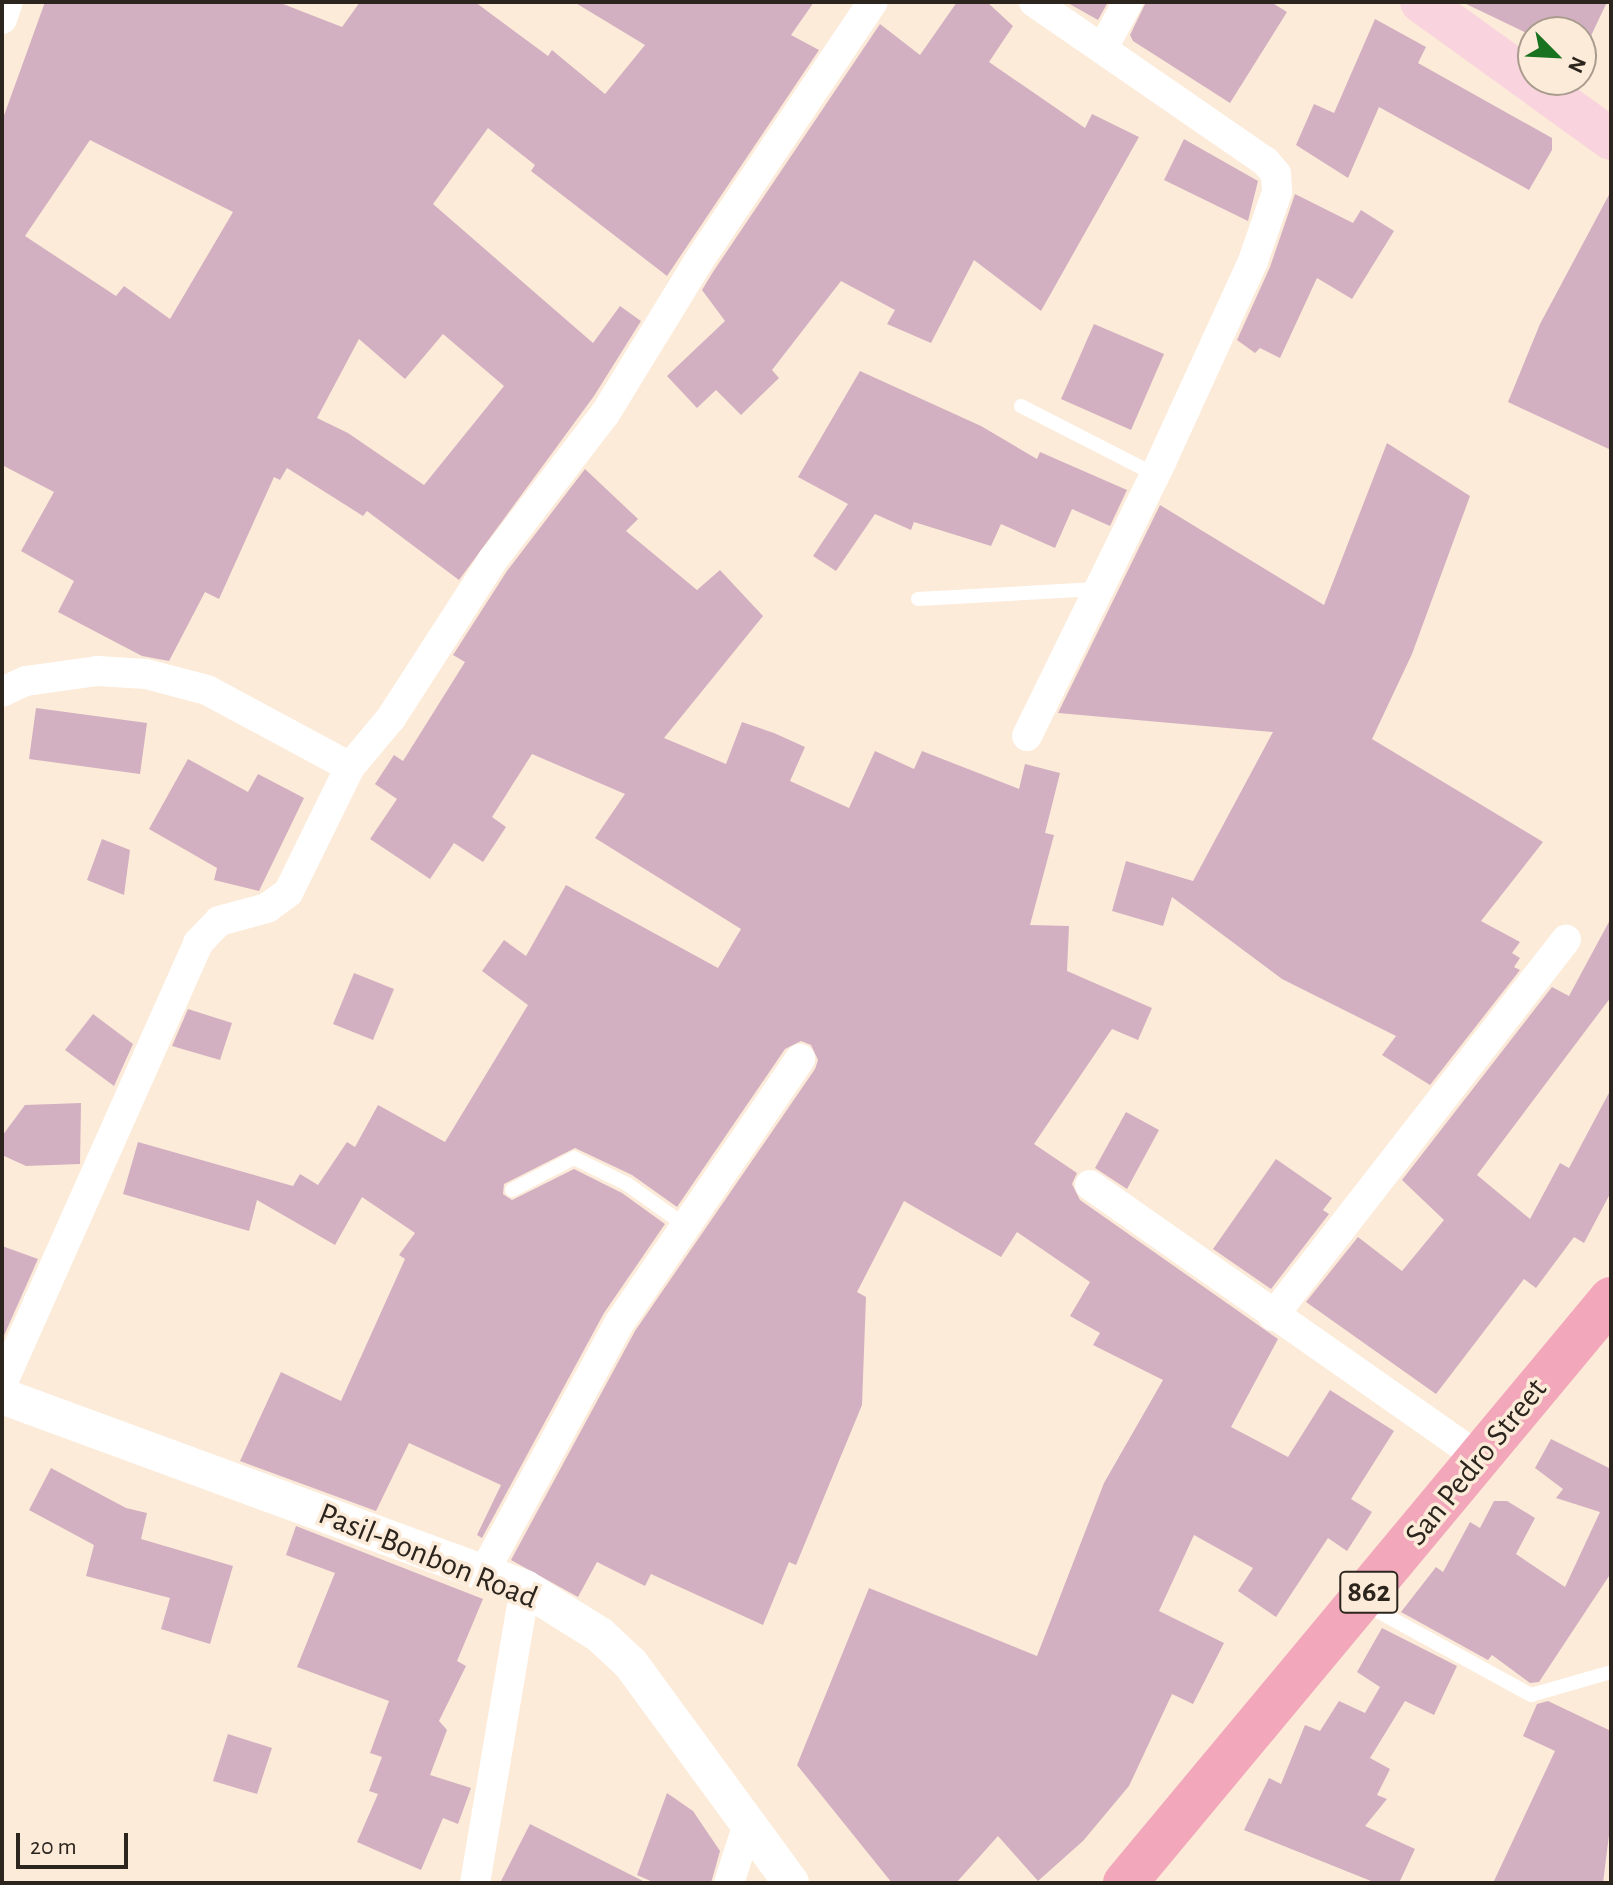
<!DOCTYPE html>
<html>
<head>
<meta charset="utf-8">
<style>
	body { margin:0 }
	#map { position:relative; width:1613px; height:1885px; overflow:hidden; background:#fdebd9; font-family:"Alegreya Sans",sans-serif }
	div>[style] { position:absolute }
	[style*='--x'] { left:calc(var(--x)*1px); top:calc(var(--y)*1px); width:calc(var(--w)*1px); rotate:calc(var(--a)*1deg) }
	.building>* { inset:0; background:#d2b0c1 }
	.service>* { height:14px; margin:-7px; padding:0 7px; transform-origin:7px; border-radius:7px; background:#fff }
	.minor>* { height:30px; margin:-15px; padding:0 15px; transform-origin:15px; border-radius:15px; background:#fff }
	.tertiary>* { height:36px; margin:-18px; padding:0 18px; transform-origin:18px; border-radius:18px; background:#fff }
	.secondary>* { height:42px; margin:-21px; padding:0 21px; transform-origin:21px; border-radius:21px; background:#f9d3dd }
	.primary>* { height:44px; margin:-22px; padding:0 22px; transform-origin:22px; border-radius:22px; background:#f2a7bb }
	span { translate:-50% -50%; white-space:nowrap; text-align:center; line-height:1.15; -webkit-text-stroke:7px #fdebd9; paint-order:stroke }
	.shield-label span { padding:2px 6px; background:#fdebd9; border:2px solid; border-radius:6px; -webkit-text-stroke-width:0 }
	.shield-label { font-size:30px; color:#2b251e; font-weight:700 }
	.street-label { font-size:32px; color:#2b251e }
	.frame { position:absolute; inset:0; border:4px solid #2b251e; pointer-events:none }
	.north { position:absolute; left:1517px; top:16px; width:80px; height:80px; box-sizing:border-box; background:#fdebd9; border:2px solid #a99c8e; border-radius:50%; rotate:114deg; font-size:22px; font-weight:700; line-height:32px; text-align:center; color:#2b251e }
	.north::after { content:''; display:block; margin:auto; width:28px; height:36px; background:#18721f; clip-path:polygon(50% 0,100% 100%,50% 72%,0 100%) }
	.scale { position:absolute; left:16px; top:1833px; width:112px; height:36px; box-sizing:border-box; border:4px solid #2b251e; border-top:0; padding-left:10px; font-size:24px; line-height:28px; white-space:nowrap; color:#2b251e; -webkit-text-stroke:6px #fdebd9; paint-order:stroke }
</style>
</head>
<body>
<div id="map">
	<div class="building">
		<div style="clip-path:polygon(evenodd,45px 2px,278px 2px,342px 27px,360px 2px,475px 2px,548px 56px,552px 50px,605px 94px,645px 45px,574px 2px,814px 2px,791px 35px,819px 50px,667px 276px,531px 171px,535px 165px,488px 128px,433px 204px,593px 343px,620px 306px,641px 321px,594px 396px,459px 580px,367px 511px,363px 516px,287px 468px,280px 480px,274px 477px,219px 599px,205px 592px,169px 661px,142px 656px,58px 612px,74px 581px,21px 551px,54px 492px,2px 465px,2px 121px,45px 2px,90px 140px,233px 212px,170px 319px,124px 286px,116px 296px,25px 236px,90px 140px,45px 2px,443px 334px,504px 386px,424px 485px,348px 433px,317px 418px,359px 339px,405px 379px,443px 334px)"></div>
		<div style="clip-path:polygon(957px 2px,987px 2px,1013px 26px,989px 62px,1085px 128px,1092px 114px,1139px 137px,1041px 311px,974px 260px,931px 343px,887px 324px,895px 310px,841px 281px,772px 370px,779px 378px,741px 415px,716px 390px,697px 408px,667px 376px,725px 321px,702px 290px,713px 272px,880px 24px,920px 55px)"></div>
		<div style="clip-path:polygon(1066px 2px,1108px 2px,1098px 20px)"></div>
		<div style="clip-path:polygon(1146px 2px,1271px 2px,1287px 12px,1230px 103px,1133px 41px,1130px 35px)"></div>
		<div style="clip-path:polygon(1462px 2px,1607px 2px,1581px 57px,1581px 32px,1533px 32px,1533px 36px)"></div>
		<div style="clip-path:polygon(1375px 19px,1426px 47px,1418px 63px,1552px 138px,1552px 150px,1529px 190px,1379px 107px,1348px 178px,1296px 145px,1314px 104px,1334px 113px)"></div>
		<div style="clip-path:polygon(1184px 139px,1258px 181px,1248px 221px,1164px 180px)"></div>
		<div style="clip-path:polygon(1611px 191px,1611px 450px,1508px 402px,1540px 324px)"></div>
		<div style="clip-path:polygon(1295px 194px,1353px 223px,1361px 210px,1394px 231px,1352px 299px,1317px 278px,1280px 358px,1260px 348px,1255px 353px,1237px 340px,1270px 267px)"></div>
		<div style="clip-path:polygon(1094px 324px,1164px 354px,1131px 430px,1061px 399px)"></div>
		<div style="clip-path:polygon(860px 371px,981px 426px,1037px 459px,1040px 452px,1127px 490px,1110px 526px,1072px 509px,1055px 548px,1001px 524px,991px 546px,914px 522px,911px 530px,875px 514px,836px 571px,813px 556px,848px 504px,798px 477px)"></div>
		<div style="clip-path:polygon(1387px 443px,1470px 496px,1412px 654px,1372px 739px,1543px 842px,1481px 921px,1520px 942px,1512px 953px,1520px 958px,1514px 967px,1520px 970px,1430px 1085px,1382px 1055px,1396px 1036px,1282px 979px,1172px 897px,1163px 926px,1112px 911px,1126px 861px,1193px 881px,1273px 732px,1058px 713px,1160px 505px,1324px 605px)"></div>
		<div style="clip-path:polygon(585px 469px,638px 519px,626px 531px,697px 590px,720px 570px,763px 616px,664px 738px,726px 764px,742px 722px,774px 733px,805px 747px,790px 781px,849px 808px,875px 751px,914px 769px,922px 751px,1019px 789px,1025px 764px,1060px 773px,1045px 833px,1054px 835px,1030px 925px,1069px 926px,1067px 971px,1152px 1008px,1138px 1040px,1112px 1029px,1034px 1144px,1077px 1173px,1072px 1184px,1080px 1200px,1278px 1339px,1231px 1427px,1288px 1457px,1330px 1390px,1394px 1431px,1351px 1499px,1372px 1512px,1347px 1551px,1328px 1538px,1276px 1617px,1238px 1591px,1253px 1568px,1194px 1535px,1159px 1611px,1224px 1643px,1193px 1704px,1172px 1694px,1129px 1786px,1083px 1841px,1038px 1881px,998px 1836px,956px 1883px,892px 1883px,797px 1765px,869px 1588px,1037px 1656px,1104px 1483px,1163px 1380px,1093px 1345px,1100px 1333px,1070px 1316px,1090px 1282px,1017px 1232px,1001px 1257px,904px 1201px,857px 1292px,866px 1297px,862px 1405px,796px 1565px,789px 1562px,763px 1625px,651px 1574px,645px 1586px,597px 1562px,578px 1597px,511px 1560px,635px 1331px,815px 1069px,818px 1060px,811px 1045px,801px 1041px,785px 1049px,677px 1207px,632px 1175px,575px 1148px,504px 1184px,503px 1194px,512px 1200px,574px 1169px,622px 1193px,665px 1224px,604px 1313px,482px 1538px,477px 1535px,501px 1485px,409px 1443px,376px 1511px,240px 1461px,281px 1372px,341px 1401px,405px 1259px,399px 1255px,415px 1233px,362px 1197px,335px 1245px,257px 1200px,249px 1231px,123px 1194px,138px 1142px,293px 1186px,300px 1174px,318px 1185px,347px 1142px,355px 1147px,378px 1105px,445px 1142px,528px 1005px,482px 971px,504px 940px,526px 956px,566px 885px,718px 968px,741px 929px,595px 838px,625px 794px,532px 754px,492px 817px,506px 827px,483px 862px,454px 843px,430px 879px,370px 839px,397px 799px,375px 784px,394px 755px,403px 761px,465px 662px,453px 655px,507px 571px)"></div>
		<div style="clip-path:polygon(36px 708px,147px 723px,140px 774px,29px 759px)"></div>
		<div style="clip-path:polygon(188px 759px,248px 792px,258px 774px,304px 798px,259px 891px,214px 880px,217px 868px,149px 829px)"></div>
		<div style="clip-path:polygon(102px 839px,130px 850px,124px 895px,87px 880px)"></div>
		<div style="clip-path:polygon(1611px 918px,1611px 997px,1477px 1175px,1530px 1219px,1560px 1163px,1569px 1168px,1611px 1089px,1611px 1192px,1584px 1243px,1574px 1237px,1536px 1288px,1524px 1279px,1436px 1394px,1306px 1302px,1358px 1237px,1402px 1271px,1444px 1220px,1402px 1180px,1552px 987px,1569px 996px)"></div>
		<div style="clip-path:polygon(354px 973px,394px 989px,373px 1040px,333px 1024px)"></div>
		<div style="clip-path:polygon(188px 1009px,232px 1023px,220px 1060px,172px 1046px)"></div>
		<div style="clip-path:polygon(93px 1014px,133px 1044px,114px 1086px,65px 1050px)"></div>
		<div style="clip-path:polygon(81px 1103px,80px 1164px,26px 1166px,2px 1155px,2px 1136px,25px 1105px)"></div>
		<div style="clip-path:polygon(1126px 1112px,1159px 1130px,1127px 1189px,1095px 1168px)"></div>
		<div style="clip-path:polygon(1276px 1159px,1332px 1198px,1323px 1210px,1329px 1214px,1271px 1289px,1213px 1249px)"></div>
		<div style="clip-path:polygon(2px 1246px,38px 1259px,2px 1340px)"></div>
		<div style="clip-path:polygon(1551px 1439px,1611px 1469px,1611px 1573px,1539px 1682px,1530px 1683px,1492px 1655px,1488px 1660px,1401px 1612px,1436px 1567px,1443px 1572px,1470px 1522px,1480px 1528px,1494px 1501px,1507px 1501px,1535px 1518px,1516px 1554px,1565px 1587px,1600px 1512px,1556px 1498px,1563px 1489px,1535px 1468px)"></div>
		<div style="clip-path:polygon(51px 1468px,126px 1508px,147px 1513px,141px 1539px,233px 1566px,210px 1644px,161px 1629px,170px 1598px,86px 1576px,94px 1545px,29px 1510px)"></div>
		<div style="clip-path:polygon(296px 1526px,483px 1599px,457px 1661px,466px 1666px,439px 1721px,447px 1730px,430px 1775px,471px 1788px,458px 1824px,443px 1818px,421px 1870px,357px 1842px,378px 1794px,369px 1791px,382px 1757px,370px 1753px,389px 1701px,297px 1667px,335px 1573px,286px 1555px)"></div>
		<div style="clip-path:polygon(1382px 1628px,1457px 1666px,1434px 1715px,1405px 1701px,1370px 1758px,1390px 1769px,1377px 1795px,1387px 1799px,1365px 1826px,1415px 1849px,1399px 1883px,1376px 1883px,1244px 1830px,1269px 1778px,1281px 1784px,1305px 1725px,1320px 1731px,1339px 1701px,1365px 1713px,1380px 1687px,1357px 1672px)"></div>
		<div style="clip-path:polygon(1548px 1701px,1611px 1731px,1611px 1819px,1603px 1883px,1493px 1883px,1555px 1751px,1523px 1736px,1537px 1704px)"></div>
		<div style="clip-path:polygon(228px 1734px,272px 1748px,257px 1794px,213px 1781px)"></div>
		<div style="clip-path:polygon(667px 1793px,693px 1811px,720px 1851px,711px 1883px,655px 1883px,637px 1875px)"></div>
		<div style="clip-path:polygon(530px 1824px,647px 1883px,500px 1883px)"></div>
	</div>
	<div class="service">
		<div style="--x:1021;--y:406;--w:149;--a:27.1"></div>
		<div style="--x:918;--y:599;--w:179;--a:-3.2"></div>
		<div style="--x:512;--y:1190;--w:70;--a:-27.3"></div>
		<div style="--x:574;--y:1158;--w:59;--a:26.1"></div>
		<div style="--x:627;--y:1184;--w:69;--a:35.5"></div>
		<div style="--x:1363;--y:1603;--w:192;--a:28.7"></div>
		<div style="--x:1531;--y:1695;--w:83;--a:-16"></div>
	</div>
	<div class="minor">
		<div style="--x:2;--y:19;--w:18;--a:-71"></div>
		<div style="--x:1104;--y:46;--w:50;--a:-61.4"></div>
		<div style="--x:2;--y:692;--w:26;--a:-25"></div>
		<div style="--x:26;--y:681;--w:72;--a:-8"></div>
		<div style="--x:97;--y:671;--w:49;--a:3.5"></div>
		<div style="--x:146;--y:674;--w:63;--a:14.7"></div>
		<div style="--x:207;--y:690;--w:162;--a:28.3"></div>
		<div style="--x:350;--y:767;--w:64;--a:-50.1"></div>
		<div style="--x:391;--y:718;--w:187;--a:-57.2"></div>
		<div style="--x:492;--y:561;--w:185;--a:-52.5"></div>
		<div style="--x:605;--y:414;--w:178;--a:-58.5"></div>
		<div style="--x:698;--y:262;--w:313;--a:-56.1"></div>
		<div style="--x:1027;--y:736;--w:307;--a:-63.9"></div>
		<div style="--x:1162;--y:460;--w:219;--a:-65.4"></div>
		<div style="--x:1253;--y:261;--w:73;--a:-70.8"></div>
		<div style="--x:1277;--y:192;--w:18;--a:-93"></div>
		<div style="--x:1276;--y:174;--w:16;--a:-130"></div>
		<div style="--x:1266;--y:162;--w:282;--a:-145.4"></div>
		<div style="--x:1090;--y:1185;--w:475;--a:35"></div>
		<div style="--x:1273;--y:1316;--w:477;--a:-52.1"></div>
		<div style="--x:2;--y:1384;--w:483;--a:-66"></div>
		<div style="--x:198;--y:943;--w:30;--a:-46"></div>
		<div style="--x:219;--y:921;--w:50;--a:-15.2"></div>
		<div style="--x:267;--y:908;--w:26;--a:-36"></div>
		<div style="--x:288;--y:893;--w:140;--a:-63.8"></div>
		<div style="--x:484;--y:1572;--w:285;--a:-61.5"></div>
		<div style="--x:620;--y:1322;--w:319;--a:-55.6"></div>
		<div style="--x:475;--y:1883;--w:299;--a:-80.4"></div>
		<div style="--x:729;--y:1883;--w:59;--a:-72.2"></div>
	</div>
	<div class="tertiary">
		<div style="--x:2;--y:1396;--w:557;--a:20.16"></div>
		<div style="--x:525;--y:1588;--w:89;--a:32.1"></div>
		<div style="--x:600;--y:1635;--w:42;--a:43.1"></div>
		<div style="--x:631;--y:1664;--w:271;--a:53.8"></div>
	</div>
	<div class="secondary">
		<div style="--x:1421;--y:2;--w:234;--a:35.8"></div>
	</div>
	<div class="primary">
		<div style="--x:1125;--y:1883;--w:760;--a:-50.23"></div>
	</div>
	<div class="shield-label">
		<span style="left:1369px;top:1592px">862</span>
	</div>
	<div class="street-label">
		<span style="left:1476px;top:1462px;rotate:-51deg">San Pedro Street</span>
		<span style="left:428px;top:1556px;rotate:22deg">Pasil-Bonbon Road</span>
	</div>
	<div class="frame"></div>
	<div class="north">N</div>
	<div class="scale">20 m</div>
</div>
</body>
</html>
